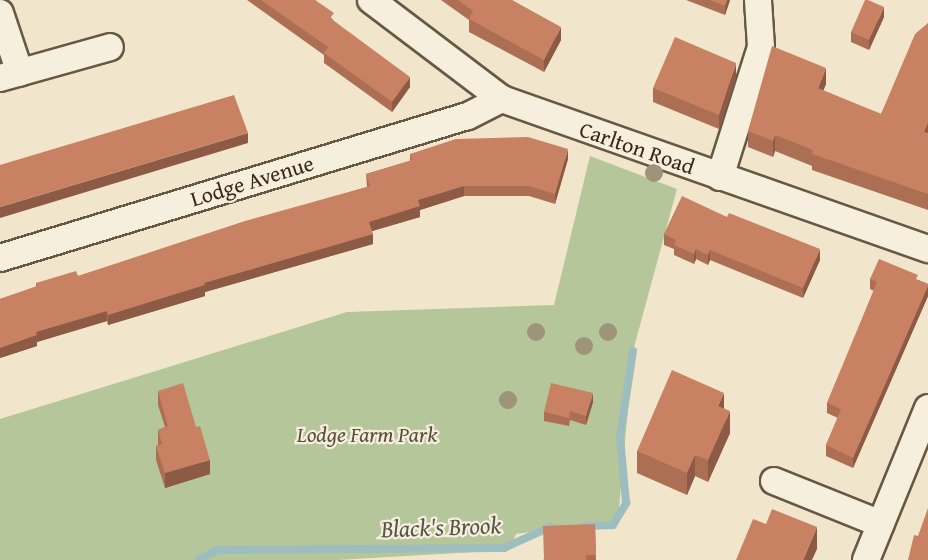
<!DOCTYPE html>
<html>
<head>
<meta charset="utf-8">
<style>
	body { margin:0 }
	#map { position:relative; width:928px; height:560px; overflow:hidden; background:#f1e6cc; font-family:"Gentium Book Plus",serif }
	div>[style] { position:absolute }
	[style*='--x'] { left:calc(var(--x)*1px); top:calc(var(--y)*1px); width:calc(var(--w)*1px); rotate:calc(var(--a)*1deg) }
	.green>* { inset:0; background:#b6c69b }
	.stream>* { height:8px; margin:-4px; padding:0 4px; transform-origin:4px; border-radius:4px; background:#9ebdbf }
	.roads { filter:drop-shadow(2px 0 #675844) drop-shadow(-2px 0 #675844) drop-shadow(0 2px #675844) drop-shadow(0 -2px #675844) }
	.minor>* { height:26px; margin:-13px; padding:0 13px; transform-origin:13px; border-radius:13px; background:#f6efde }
	.trees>* { width:18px; height:18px; margin:-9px; border-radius:50%; background:#9d947a }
	.wall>* { inset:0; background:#ac6f54 }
	.shaded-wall>* { inset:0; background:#8c5a45 }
	.building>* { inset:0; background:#c88162 }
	span { translate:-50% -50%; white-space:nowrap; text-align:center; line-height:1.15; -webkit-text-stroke:4.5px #f6efde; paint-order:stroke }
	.street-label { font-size:22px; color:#392916 }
	.park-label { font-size:22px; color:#585037; font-style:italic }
	.water-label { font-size:24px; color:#575549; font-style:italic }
</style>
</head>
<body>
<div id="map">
	<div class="green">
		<div style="clip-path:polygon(590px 156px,677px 189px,633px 351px,618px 520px,516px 534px,509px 550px,338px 560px,0 560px,0 419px,347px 312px,554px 305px)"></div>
	</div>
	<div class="stream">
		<div style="--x:586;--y:526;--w:27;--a:-2"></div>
		<div style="--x:613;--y:525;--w:26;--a:-59"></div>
		<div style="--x:626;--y:503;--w:66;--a:-95.2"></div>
		<div style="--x:620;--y:437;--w:87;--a:-81.4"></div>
		<div style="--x:199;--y:560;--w:21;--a:-29"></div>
		<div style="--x:217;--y:550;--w:287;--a:-0.4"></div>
		<div style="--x:504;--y:548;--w:51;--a:-24.5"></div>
	</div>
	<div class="roads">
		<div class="minor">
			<div style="--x:371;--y:0;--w:164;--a:37.1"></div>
			<div style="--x:502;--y:99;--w:452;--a:19.4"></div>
			<div style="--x:0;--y:13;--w:63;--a:71.6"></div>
			<div style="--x:0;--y:78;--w:114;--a:-15.7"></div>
			<div style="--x:720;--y:177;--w:136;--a:-72.5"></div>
			<div style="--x:761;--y:47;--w:47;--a:-93.7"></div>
			<div style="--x:0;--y:258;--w:489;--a:-16.9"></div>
			<div style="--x:468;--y:116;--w:38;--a:-27"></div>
			<div style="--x:774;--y:481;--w:115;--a:21.9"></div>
			<div style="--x:866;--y:560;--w:164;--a:-67.8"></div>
		</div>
	</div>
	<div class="trees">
		<div style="left:654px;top:173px"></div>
		<div style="left:536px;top:332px"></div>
		<div style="left:608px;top:332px"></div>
		<div style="left:584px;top:346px"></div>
		<div style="left:508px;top:400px"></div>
	</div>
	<div class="wall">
		<div style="clip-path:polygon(247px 0,315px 0,334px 21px,410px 87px,392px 112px,324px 63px,324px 55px)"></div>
		<div style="clip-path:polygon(441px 0,512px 0,561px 40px,544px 72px,469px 32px,469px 20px)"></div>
		<div style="clip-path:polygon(686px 0,730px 0,725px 15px)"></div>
		<div style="clip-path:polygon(884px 17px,869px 50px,851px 42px,851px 32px)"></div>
		<div style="clip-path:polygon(928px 23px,928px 210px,812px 170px,812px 166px,775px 151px,773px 157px,748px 147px,748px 131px,826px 84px,823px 91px,881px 114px)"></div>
		<div style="clip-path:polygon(736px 78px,719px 129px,653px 102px,653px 88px)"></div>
		<div style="clip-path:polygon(410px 154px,568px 159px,555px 204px,529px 196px,464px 196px,420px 210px,420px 217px,372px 231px,373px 244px,205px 292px,205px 296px,108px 325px,107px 321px,37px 342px,37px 346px,0 358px,0 299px,36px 287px,36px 283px,78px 276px,367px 187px,366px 174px,410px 161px)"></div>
		<div style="clip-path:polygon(664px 234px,820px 260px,803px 298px,710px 260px,708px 265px,696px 259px,694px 264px,674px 255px,674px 249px,664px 245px)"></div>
		<div style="clip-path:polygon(870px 279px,918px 280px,928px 284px,928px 296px,853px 468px,826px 456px,826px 445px,838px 418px,827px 413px,827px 403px,874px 291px,870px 289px)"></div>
		<div style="clip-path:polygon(158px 391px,210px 474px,165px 488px,156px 460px,156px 446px,158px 445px,158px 430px,165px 427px,158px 405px)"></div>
		<div style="clip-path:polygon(593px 402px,586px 425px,570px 420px,569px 426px,544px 421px,544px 412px)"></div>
		<div style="clip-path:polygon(724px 408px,730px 433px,708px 482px,695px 476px,687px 495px,637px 473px,637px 451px)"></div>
		<div style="clip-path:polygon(595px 524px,596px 560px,543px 560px)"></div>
	</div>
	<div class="shaded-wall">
		<div style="clip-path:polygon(727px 0,730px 0,725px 15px,725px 6px)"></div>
		<div style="clip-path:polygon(884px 7px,884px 17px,869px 50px,869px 40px)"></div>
		<div style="clip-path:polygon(561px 27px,561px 40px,544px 72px,544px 60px)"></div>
		<div style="clip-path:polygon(736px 63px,736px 78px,719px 129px,719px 115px)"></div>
		<div style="clip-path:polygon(826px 68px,826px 84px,818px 104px,818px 88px)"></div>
		<div style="clip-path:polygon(410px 77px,410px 87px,392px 112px,392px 102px)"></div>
		<div style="clip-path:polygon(928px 123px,928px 139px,924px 132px)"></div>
		<div style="clip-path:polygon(248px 133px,248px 143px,0 218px,0 207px)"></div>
		<div style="clip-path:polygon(775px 135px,775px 151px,773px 157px,773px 141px)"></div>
		<div style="clip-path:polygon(568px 149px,568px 159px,555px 204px,555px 194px)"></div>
		<div style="clip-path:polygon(464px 186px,464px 196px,420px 210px,420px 217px,369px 232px,369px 222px,418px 200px)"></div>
		<div style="clip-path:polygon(373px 234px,373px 244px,205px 292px,205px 296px,108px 325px,108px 315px,204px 283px)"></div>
		<div style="clip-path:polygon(696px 249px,696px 259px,694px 264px,694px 254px)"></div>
		<div style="clip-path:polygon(820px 249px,820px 260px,803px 298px,803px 288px)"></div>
		<div style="clip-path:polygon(710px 250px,710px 260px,708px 265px,708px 255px)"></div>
		<div style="clip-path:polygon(928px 286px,928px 296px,853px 468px,853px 458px)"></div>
		<div style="clip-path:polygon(107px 311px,107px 321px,37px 342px,37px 346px,0 358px,0 348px,36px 332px)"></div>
		<div style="clip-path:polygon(593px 393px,593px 402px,586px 425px,586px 416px)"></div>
		<div style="clip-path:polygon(724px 393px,724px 415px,718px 406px)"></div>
		<div style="clip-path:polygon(730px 411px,730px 433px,708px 482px,708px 460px)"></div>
		<div style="clip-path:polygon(695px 455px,695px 476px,687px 495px,687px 473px)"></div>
		<div style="clip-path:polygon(210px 460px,210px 474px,165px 488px,165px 473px)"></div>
		<div style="clip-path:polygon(817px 527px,817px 549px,812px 560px,803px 560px)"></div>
	</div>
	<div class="building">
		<div style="clip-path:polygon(261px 0,315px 0,334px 13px,330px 18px,410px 77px,392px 102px,324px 53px,328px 47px)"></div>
		<div style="clip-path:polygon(458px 0,512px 0,561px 27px,544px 60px,469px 19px,473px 11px)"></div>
		<div style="clip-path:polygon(710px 0,727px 0,725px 6px)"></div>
		<div style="clip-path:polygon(865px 0,868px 0,884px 7px,869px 40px,851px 32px)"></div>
		<div style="clip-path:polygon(928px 23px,928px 123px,924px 132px,928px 133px,928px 194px,812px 154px,813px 150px,775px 135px,773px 141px,748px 131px,772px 46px,826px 68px,818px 88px,881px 114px,915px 34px)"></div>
		<div style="clip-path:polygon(675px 37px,736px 63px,719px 115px,653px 88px)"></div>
		<div style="clip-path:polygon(234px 95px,248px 133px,0 207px,0 165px)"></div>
		<div style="clip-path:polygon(528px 137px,568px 149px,555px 194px,529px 186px,464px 186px,418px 200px,420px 206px,369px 222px,373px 234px,204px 283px,205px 285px,108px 315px,107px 311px,36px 332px,37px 335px,0 348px,0 299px,37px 286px,36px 283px,76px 271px,78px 276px,245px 221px,370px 186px,366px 174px,412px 160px,410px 154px,456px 139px)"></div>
		<div style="clip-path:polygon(682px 196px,727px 217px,729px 213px,820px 249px,803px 288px,710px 250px,708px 255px,696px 249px,694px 254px,674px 245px,676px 240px,664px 234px)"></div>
		<div style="clip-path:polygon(879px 259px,918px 275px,916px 279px,928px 284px,928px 286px,853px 458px,826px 445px,841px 409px,827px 403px,877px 282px,870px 279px)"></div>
		<div style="clip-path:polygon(672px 370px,724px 393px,718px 406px,730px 411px,708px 460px,695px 455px,687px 473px,637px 451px)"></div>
		<div style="clip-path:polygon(183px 383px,196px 427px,200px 426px,210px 460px,165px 473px,156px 446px,162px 444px,158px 430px,168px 426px,158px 391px)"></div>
		<div style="clip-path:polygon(551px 383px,593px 393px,586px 416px,570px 411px,569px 418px,544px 412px)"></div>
		<div style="clip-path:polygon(928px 508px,928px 560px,908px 560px,914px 535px,918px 536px)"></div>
		<div style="clip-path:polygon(772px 509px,817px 527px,803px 560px,736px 560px,753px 519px,766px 524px)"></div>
		<div style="clip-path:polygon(595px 524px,596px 555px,586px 555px,586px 560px,544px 560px,543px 526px)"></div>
	</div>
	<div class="street-label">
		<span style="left:637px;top:148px;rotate:19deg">Carlton Road</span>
		<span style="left:252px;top:181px;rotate:-17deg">Lodge Avenue</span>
	</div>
	<div class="park-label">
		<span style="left:367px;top:435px">Lodge Farm Park</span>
	</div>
	<div class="water-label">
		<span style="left:441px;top:527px;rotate:-2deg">Black's Brook</span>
	</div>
</div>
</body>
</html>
